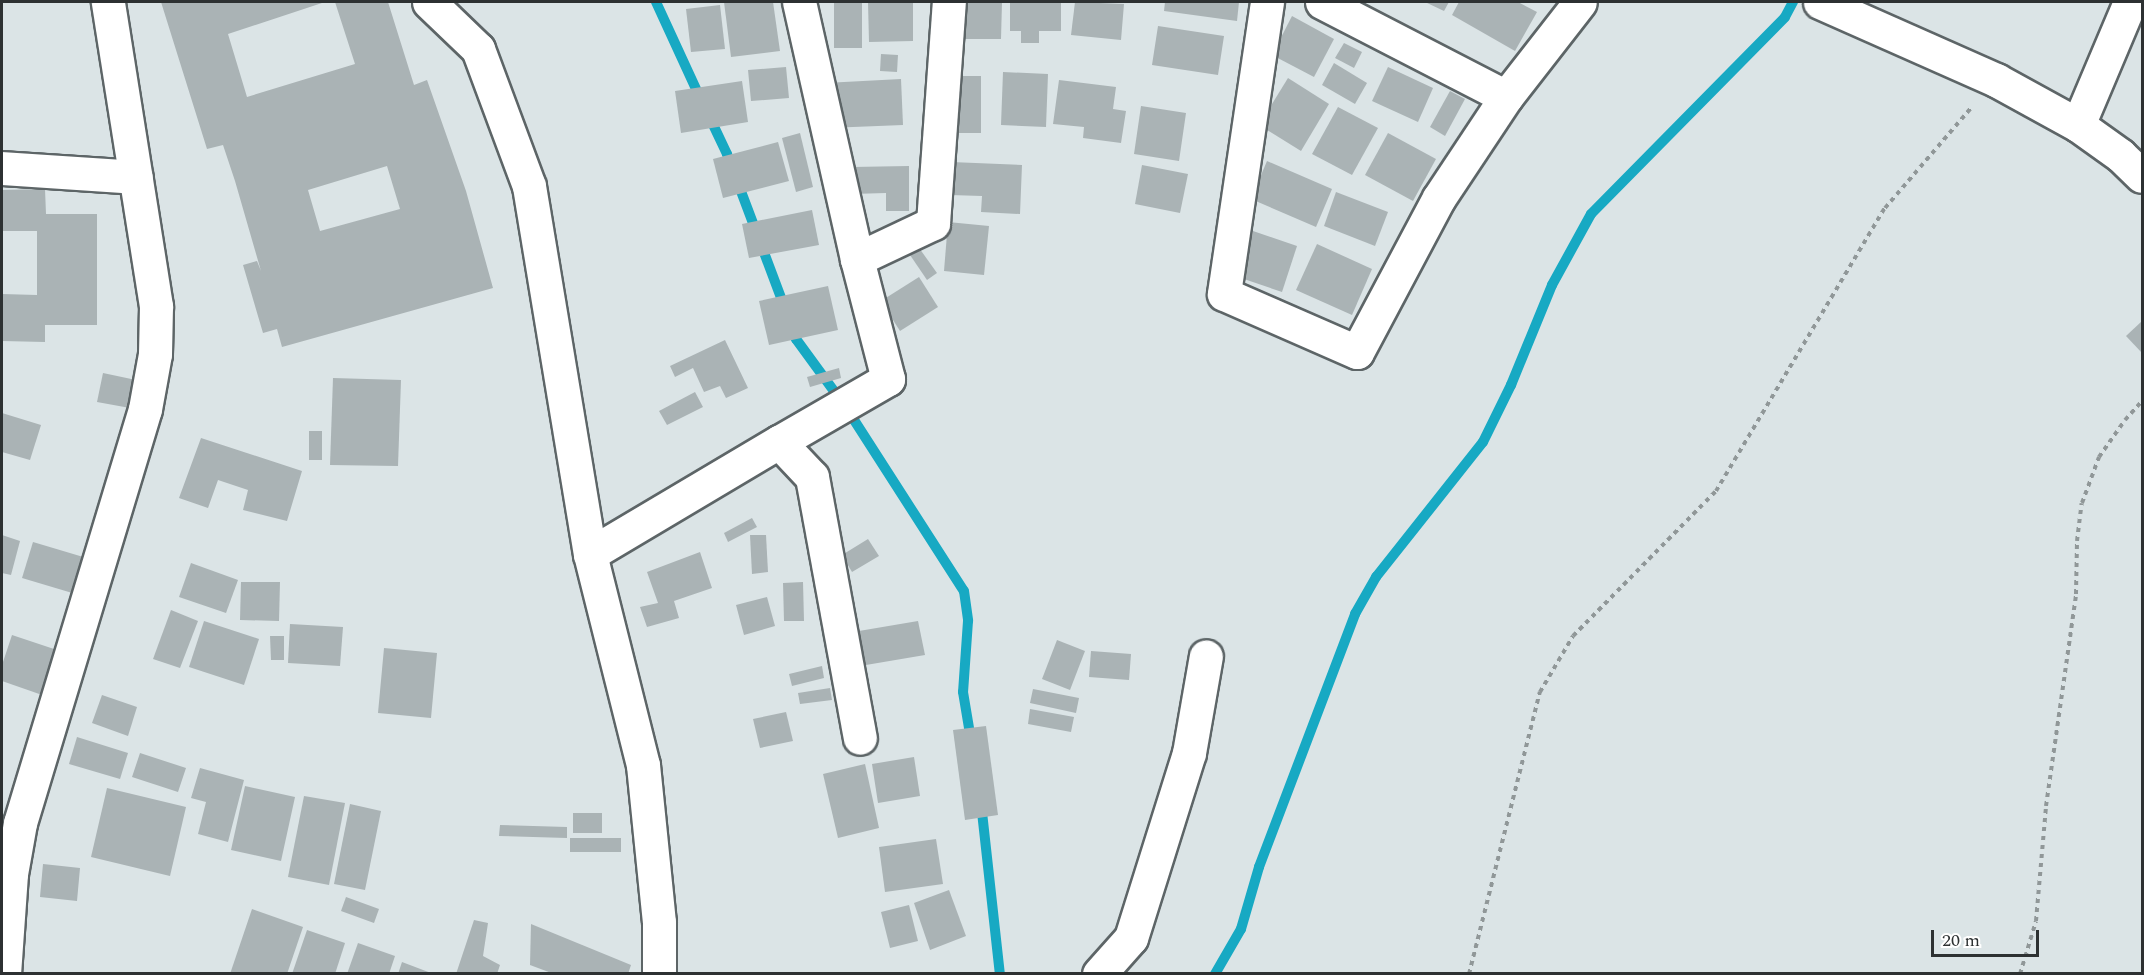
<!DOCTYPE html>
<html>
<head>
<meta charset="utf-8">
<style>
	body { margin:0 }
	#map { position:relative; width:2144px; height:975px; overflow:hidden; background:#dbe4e6; font-family:Spectral,serif }
	div>[style] { position:absolute }
	[style*='--x'] { left:calc(var(--x)*1px); top:calc(var(--y)*1px); width:calc(var(--w)*1px); rotate:calc(var(--a)*1deg) }
	.stream>* { height:10px; margin:-5px; padding:0 5px; transform-origin:5px; border-radius:5px; background:#17a9c3 }
	.building>* { inset:0; background:#aab3b5 }
	.path>* { height:4px; margin-top:-2px; transform-origin:0; background:repeating-linear-gradient(90deg,#909798 0 4.5px,transparent 0 9px) }
	.roads { filter:drop-shadow(2px 0 #5d6567) drop-shadow(-2px 0 #5d6567) drop-shadow(0 2px #5d6567) drop-shadow(0 -2px #5d6567) }
	.minor>* { height:33px; margin:-16.5px; padding:0 16.5px; transform-origin:16.5px; border-radius:16.5px; background:#fff }
	span { translate:-50% -50%; white-space:nowrap; text-align:center; line-height:1.15; -webkit-text-stroke:4.5px #fff; paint-order:stroke }
	.frame { position:absolute; inset:0; border:3px solid #2d3132; pointer-events:none }
	.scale { position:absolute; left:1931px; top:930px; width:108px; height:27px; box-sizing:border-box; border:3px solid #2d3132; border-top:0; padding-left:8px; font-size:18px; line-height:21px; white-space:nowrap; color:#2d3132; -webkit-text-stroke:4px #fff; paint-order:stroke }
</style>
</head>
<body>
<div id="map">
	<div class="stream">
		<div style="--x:656;--y:2;--w:108;--a:65.3"></div>
		<div style="--x:709;--y:116;--w:42;--a:64.7"></div>
		<div style="--x:727;--y:154;--w:165;--a:69.4"></div>
		<div style="--x:791;--y:326;--w:14;--a:69"></div>
		<div style="--x:796;--y:339;--w:87;--a:53.9"></div>
		<div style="--x:847;--y:409;--w:216;--a:57.3"></div>
		<div style="--x:964;--y:591;--w:30;--a:82"></div>
		<div style="--x:968;--y:621;--w:71;--a:94"></div>
		<div style="--x:963;--y:692;--w:49;--a:80.5"></div>
		<div style="--x:981;--y:803;--w:172;--a:83.7"></div>
		<div style="--x:1215;--y:974;--w:52;--a:-60"></div>
		<div style="--x:1241;--y:929;--w:65;--a:-73.8"></div>
		<div style="--x:1259;--y:867;--w:271;--a:-69.2"></div>
		<div style="--x:1355;--y:614;--w:43;--a:-60.4"></div>
		<div style="--x:1376;--y:577;--w:172;--a:-51.6"></div>
		<div style="--x:1483;--y:442;--w:64;--a:-63.8"></div>
		<div style="--x:1511;--y:385;--w:108;--a:-67.7"></div>
		<div style="--x:1552;--y:285;--w:81;--a:-61.2"></div>
		<div style="--x:1591;--y:214;--w:276;--a:-45.4"></div>
		<div style="--x:1785;--y:17;--w:17;--a:-62"></div>
	</div>
	<div class="building">
		<div style="clip-path:polygon(evenodd,161px 2px,325px 2px,228px 34px,247px 97px,355px 64px,335px 2px,388px 2px,414px 85px,427px 80px,466px 191px,493px 288px,282px 347px,277px 329px,263px 333px,243px 265px,257px 261px,261px 271px,235px 181px,223px 145px,207px 149px,161px 2px,387px 166px,400px 209px,320px 231px,308px 190px,387px 166px)"></div>
		<div style="clip-path:polygon(724px 2px,773px 2px,780px 51px,731px 57px)"></div>
		<div style="clip-path:polygon(834px 2px,862px 2px,862px 48px,834px 48px)"></div>
		<div style="clip-path:polygon(868px 2px,913px 2px,913px 41px,869px 42px)"></div>
		<div style="clip-path:polygon(961px 2px,1002px 2px,1001px 39px,960px 39px)"></div>
		<div style="clip-path:polygon(1010px 2px,1061px 2px,1061px 31px,1039px 31px,1039px 43px,1021px 43px,1021px 31px,1010px 31px)"></div>
		<div style="clip-path:polygon(1075px 2px,1124px 4px,1121px 40px,1071px 35px)"></div>
		<div style="clip-path:polygon(1165px 2px,1239px 2px,1237px 21px,1164px 11px)"></div>
		<div style="clip-path:polygon(1425px 2px,1449px 2px,1444px 11px)"></div>
		<div style="clip-path:polygon(1459px 2px,1518px 2px,1537px 12px,1515px 51px,1452px 15px)"></div>
		<div style="clip-path:polygon(720px 5px,725px 49px,691px 52px,686px 9px)"></div>
		<div style="clip-path:polygon(1292px 16px,1334px 39px,1314px 77px,1272px 55px)"></div>
		<div style="clip-path:polygon(1158px 26px,1224px 36px,1218px 75px,1152px 65px)"></div>
		<div style="clip-path:polygon(1344px 43px,1362px 52px,1354px 68px,1335px 58px)"></div>
		<div style="clip-path:polygon(881px 54px,898px 55px,897px 72px,880px 71px)"></div>
		<div style="clip-path:polygon(1334px 63px,1367px 83px,1355px 104px,1322px 85px)"></div>
		<div style="clip-path:polygon(786px 67px,789px 98px,751px 101px,748px 70px)"></div>
		<div style="clip-path:polygon(1388px 67px,1433px 88px,1418px 122px,1372px 101px)"></div>
		<div style="clip-path:polygon(1003px 72px,1048px 74px,1046px 127px,1001px 125px)"></div>
		<div style="clip-path:polygon(950px 76px,981px 76px,981px 133px,950px 133px)"></div>
		<div style="clip-path:polygon(1288px 78px,1329px 104px,1301px 151px,1259px 125px)"></div>
		<div style="clip-path:polygon(901px 79px,903px 125px,828px 128px,825px 83px)"></div>
		<div style="clip-path:polygon(1059px 80px,1116px 87px,1113px 109px,1126px 111px,1121px 143px,1083px 138px,1084px 127px,1053px 124px)"></div>
		<div style="clip-path:polygon(742px 81px,748px 122px,681px 133px,675px 91px)"></div>
		<div style="clip-path:polygon(1450px 91px,1465px 99px,1445px 136px,1430px 127px)"></div>
		<div style="clip-path:polygon(1141px 106px,1186px 113px,1179px 161px,1134px 154px)"></div>
		<div style="clip-path:polygon(1338px 107px,1378px 128px,1352px 175px,1312px 154px)"></div>
		<div style="clip-path:polygon(800px 133px,813px 187px,796px 192px,782px 138px)"></div>
		<div style="clip-path:polygon(1388px 133px,1436px 159px,1413px 201px,1365px 175px)"></div>
		<div style="clip-path:polygon(778px 142px,789px 181px,723px 198px,713px 159px)"></div>
		<div style="clip-path:polygon(1267px 161px,1332px 189px,1316px 227px,1251px 199px)"></div>
		<div style="clip-path:polygon(951px 162px,1022px 165px,1020px 214px,981px 212px,982px 196px,950px 195px)"></div>
		<div style="clip-path:polygon(1142px 165px,1188px 174px,1180px 213px,1135px 204px)"></div>
		<div style="clip-path:polygon(909px 166px,909px 211px,886px 211px,886px 193px,852px 194px,852px 167px)"></div>
		<div style="clip-path:polygon(45px 189px,46px 214px,97px 214px,97px 325px,45px 325px,45px 342px,2px 341px,2px 294px,37px 295px,37px 231px,2px 231px,2px 190px)"></div>
		<div style="clip-path:polygon(1336px 192px,1388px 212px,1375px 246px,1324px 226px)"></div>
		<div style="clip-path:polygon(812px 210px,819px 245px,749px 258px,742px 224px)"></div>
		<div style="clip-path:polygon(948px 222px,989px 226px,984px 275px,944px 271px)"></div>
		<div style="clip-path:polygon(1253px 231px,1297px 246px,1282px 292px,1238px 277px)"></div>
		<div style="clip-path:polygon(1317px 244px,1372px 269px,1352px 315px,1296px 290px)"></div>
		<div style="clip-path:polygon(917px 245px,937px 273px,927px 280px,908px 252px)"></div>
		<div style="clip-path:polygon(919px 277px,938px 307px,900px 331px,881px 301px)"></div>
		<div style="clip-path:polygon(828px 286px,838px 330px,769px 345px,759px 301px)"></div>
		<div style="clip-path:polygon(2142px 321px,2142px 353px,2126px 336px)"></div>
		<div style="clip-path:polygon(725px 340px,748px 388px,726px 398px,720px 386px,704px 392px,693px 368px,675px 377px,670px 366px)"></div>
		<div style="clip-path:polygon(839px 368px,841px 378px,810px 387px,807px 377px)"></div>
		<div style="clip-path:polygon(103px 373px,136px 380px,130px 408px,97px 402px)"></div>
		<div style="clip-path:polygon(333px 378px,401px 380px,398px 466px,330px 465px)"></div>
		<div style="clip-path:polygon(695px 392px,703px 407px,667px 425px,659px 411px)"></div>
		<div style="clip-path:polygon(2px 413px,41px 425px,30px 460px,2px 452px)"></div>
		<div style="clip-path:polygon(309px 431px,322px 431px,322px 460px,309px 460px)"></div>
		<div style="clip-path:polygon(201px 438px,302px 471px,287px 521px,243px 510px,248px 490px,218px 480px,208px 508px,179px 498px)"></div>
		<div style="clip-path:polygon(752px 518px,757px 527px,728px 542px,724px 533px)"></div>
		<div style="clip-path:polygon(2px 535px,20px 541px,11px 575px,2px 573px)"></div>
		<div style="clip-path:polygon(750px 535px,766px 535px,768px 572px,752px 574px)"></div>
		<div style="clip-path:polygon(868px 539px,879px 556px,852px 572px,842px 555px)"></div>
		<div style="clip-path:polygon(33px 542px,90px 559px,79px 595px,22px 578px)"></div>
		<div style="clip-path:polygon(700px 552px,712px 588px,674px 601px,679px 618px,647px 627px,640px 607px,658px 603px,647px 572px)"></div>
		<div style="clip-path:polygon(191px 563px,238px 580px,226px 613px,179px 597px)"></div>
		<div style="clip-path:polygon(241px 582px,280px 582px,279px 621px,240px 620px)"></div>
		<div style="clip-path:polygon(803px 582px,804px 621px,784px 621px,783px 583px)"></div>
		<div style="clip-path:polygon(767px 597px,775px 626px,744px 635px,736px 605px)"></div>
		<div style="clip-path:polygon(171px 610px,198px 621px,180px 668px,153px 659px)"></div>
		<div style="clip-path:polygon(204px 621px,259px 639px,244px 685px,189px 667px)"></div>
		<div style="clip-path:polygon(918px 621px,925px 655px,860px 666px,853px 632px)"></div>
		<div style="clip-path:polygon(290px 624px,343px 627px,340px 666px,288px 663px)"></div>
		<div style="clip-path:polygon(12px 635px,60px 651px,45px 696px,2px 681px,2px 665px)"></div>
		<div style="clip-path:polygon(270px 636px,284px 636px,284px 660px,271px 660px)"></div>
		<div style="clip-path:polygon(1057px 640px,1085px 651px,1070px 690px,1042px 679px)"></div>
		<div style="clip-path:polygon(384px 648px,437px 653px,431px 718px,378px 713px)"></div>
		<div style="clip-path:polygon(1091px 651px,1131px 654px,1129px 680px,1089px 677px)"></div>
		<div style="clip-path:polygon(822px 666px,824px 678px,792px 686px,789px 674px)"></div>
		<div style="clip-path:polygon(830px 688px,832px 700px,800px 704px,798px 693px)"></div>
		<div style="clip-path:polygon(1033px 689px,1079px 698px,1076px 713px,1030px 703px)"></div>
		<div style="clip-path:polygon(102px 695px,137px 707px,128px 736px,92px 723px)"></div>
		<div style="clip-path:polygon(1030px 709px,1074px 717px,1071px 732px,1028px 724px)"></div>
		<div style="clip-path:polygon(786px 712px,793px 741px,760px 748px,753px 719px)"></div>
		<div style="clip-path:polygon(986px 726px,998px 815px,965px 820px,953px 730px)"></div>
		<div style="clip-path:polygon(77px 737px,128px 753px,120px 779px,69px 764px)"></div>
		<div style="clip-path:polygon(140px 753px,186px 768px,178px 792px,132px 777px)"></div>
		<div style="clip-path:polygon(914px 757px,920px 796px,878px 803px,872px 764px)"></div>
		<div style="clip-path:polygon(865px 764px,879px 828px,838px 838px,823px 774px)"></div>
		<div style="clip-path:polygon(200px 768px,244px 780px,228px 842px,198px 834px,206px 802px,191px 798px)"></div>
		<div style="clip-path:polygon(245px 786px,295px 797px,281px 861px,231px 850px)"></div>
		<div style="clip-path:polygon(107px 788px,186px 807px,170px 876px,91px 857px)"></div>
		<div style="clip-path:polygon(304px 796px,345px 803px,329px 885px,288px 877px)"></div>
		<div style="clip-path:polygon(350px 804px,381px 811px,365px 890px,334px 884px)"></div>
		<div style="clip-path:polygon(573px 813px,602px 813px,602px 833px,573px 833px)"></div>
		<div style="clip-path:polygon(500px 825px,567px 827px,567px 838px,499px 836px)"></div>
		<div style="clip-path:polygon(570px 838px,621px 838px,621px 852px,570px 852px)"></div>
		<div style="clip-path:polygon(936px 839px,943px 884px,885px 892px,879px 847px)"></div>
		<div style="clip-path:polygon(43px 864px,80px 868px,77px 901px,40px 897px)"></div>
		<div style="clip-path:polygon(949px 890px,966px 936px,930px 950px,914px 903px)"></div>
		<div style="clip-path:polygon(346px 897px,379px 909px,374px 923px,341px 911px)"></div>
		<div style="clip-path:polygon(909px 905px,918px 941px,890px 948px,881px 912px)"></div>
		<div style="clip-path:polygon(252px 909px,303px 927px,287px 974px,230px 974px)"></div>
		<div style="clip-path:polygon(474px 920px,488px 923px,483px 956px,500px 965px,497px 974px,456px 974px)"></div>
		<div style="clip-path:polygon(531px 924px,631px 965px,628px 974px,554px 974px,530px 965px)"></div>
		<div style="clip-path:polygon(307px 930px,345px 943px,335px 974px,292px 974px)"></div>
		<div style="clip-path:polygon(358px 943px,395px 956px,389px 974px,347px 974px)"></div>
		<div style="clip-path:polygon(402px 962px,431px 973px,431px 974px,398px 974px)"></div>
	</div>
	<div class="path">
		<div style="--x:1469;--y:974;--w:291;--a:-75.9"></div>
		<div style="--x:1540;--y:692;--w:65;--a:-59.5"></div>
		<div style="--x:1573;--y:636;--w:204;--a:-45.4"></div>
		<div style="--x:1716;--y:491;--w:330;--a:-59.2"></div>
		<div style="--x:1885;--y:208;--w:133;--a:-49.3"></div>
		<div style="--x:2020;--y:974;--w:55;--a:-73.2"></div>
		<div style="--x:2036;--y:921;--w:115;--a:-85"></div>
		<div style="--x:2046;--y:806;--w:214;--a:-81.9"></div>
		<div style="--x:2076;--y:594;--w:53;--a:-88.9"></div>
		<div style="--x:2077;--y:541;--w:38;--a:-83"></div>
		<div style="--x:2082;--y:503;--w:49;--a:-69.7"></div>
		<div style="--x:2099;--y:457;--w:45;--a:-54.9"></div>
		<div style="--x:2125;--y:420;--w:25;--a:-48"></div>
	</div>
	<div class="roads">
		<div class="minor">
			<div style="--x:429;--y:2;--w:68;--a:43.8"></div>
			<div style="--x:478;--y:49;--w:146;--a:69.6"></div>
			<div style="--x:529;--y:186;--w:373;--a:80.6"></div>
			<div style="--x:590;--y:554;--w:218;--a:75.9"></div>
			<div style="--x:643;--y:765;--w:158;--a:84.2"></div>
			<div style="--x:659;--y:922;--w:52;--a:90"></div>
			<div style="--x:1267;--y:2;--w:295;--a:98.4"></div>
			<div style="--x:1224;--y:294;--w:145;--a:23.6"></div>
			<div style="--x:1357;--y:352;--w:174;--a:-62"></div>
			<div style="--x:1439;--y:198;--w:121;--a:-56.4"></div>
			<div style="--x:1506;--y:97;--w:120;--a:-52.1"></div>
			<div style="--x:1322;--y:2;--w:207;--a:27.3"></div>
			<div style="--x:1820;--y:2;--w:193;--a:23.9"></div>
			<div style="--x:1996;--y:80;--w:94;--a:28.8"></div>
			<div style="--x:2078;--y:125;--w:52;--a:35.5"></div>
			<div style="--x:2120;--y:155;--w:30;--a:44"></div>
			<div style="--x:2078;--y:125;--w:134;--a:-67.1"></div>
			<div style="--x:2;--y:168;--w:134;--a:3.8"></div>
			<div style="--x:857;--y:259;--w:84;--a:-25.3"></div>
			<div style="--x:933;--y:223;--w:222;--a:-85.9"></div>
			<div style="--x:779;--y:442;--w:126;--a:-30"></div>
			<div style="--x:888;--y:379;--w:124;--a:-104.5"></div>
			<div style="--x:857;--y:259;--w:263;--a:-102.7"></div>
			<div style="--x:590;--y:554;--w:220;--a:-30.7"></div>
			<div style="--x:779;--y:442;--w:48;--a:46.7"></div>
			<div style="--x:812;--y:477;--w:265;--a:79.6"></div>
			<div style="--x:4;--y:974;--w:100;--a:-86"></div>
			<div style="--x:11;--y:874;--w:52;--a:-80"></div>
			<div style="--x:20;--y:823;--w:432;--a:-73.2"></div>
			<div style="--x:145;--y:409;--w:56;--a:-79.7"></div>
			<div style="--x:155;--y:354;--w:48;--a:-88.8"></div>
			<div style="--x:156;--y:306;--w:308;--a:-99"></div>
			<div style="--x:1099;--y:974;--w:48;--a:-48.4"></div>
			<div style="--x:1131;--y:938;--w:194;--a:-72.6"></div>
			<div style="--x:1189;--y:753;--w:98;--a:-80.1"></div>
		</div>
	</div>
	<div class="frame"></div>
	<div class="scale">20 m</div>
</div>
</body>
</html>
